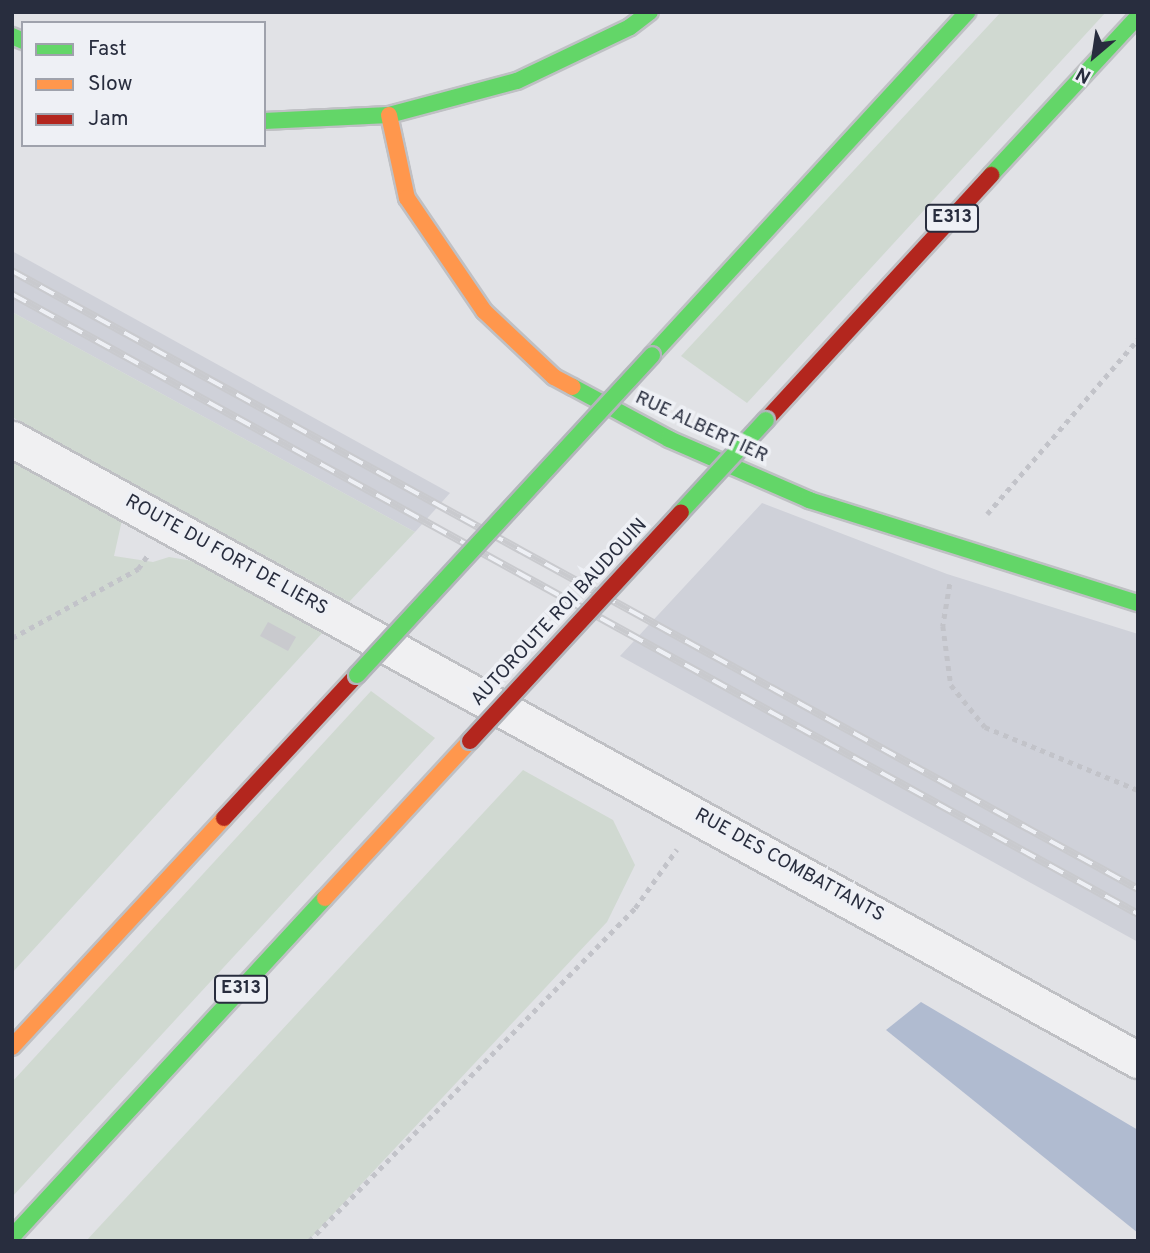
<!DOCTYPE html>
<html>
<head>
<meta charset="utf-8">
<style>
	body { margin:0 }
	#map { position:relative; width:1150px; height:1253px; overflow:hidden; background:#e1e2e6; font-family:Overpass,sans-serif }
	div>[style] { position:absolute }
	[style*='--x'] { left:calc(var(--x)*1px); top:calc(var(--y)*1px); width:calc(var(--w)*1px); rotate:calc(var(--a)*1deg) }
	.built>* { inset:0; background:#cfd1d9 }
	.green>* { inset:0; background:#d0d9d1 }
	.water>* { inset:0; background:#b0bbd0 }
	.building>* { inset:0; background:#c9cace }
	.path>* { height:4.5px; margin-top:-2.25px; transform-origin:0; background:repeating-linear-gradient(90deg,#c2c3c9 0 5px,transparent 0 10px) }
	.roads { filter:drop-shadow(2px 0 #bfc0c4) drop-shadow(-2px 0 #bfc0c4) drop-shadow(0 2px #bfc0c4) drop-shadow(0 -2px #bfc0c4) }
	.street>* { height:35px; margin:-17.5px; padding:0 17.5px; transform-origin:17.5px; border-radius:17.5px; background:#f0f0f2 }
	.fast>* { height:16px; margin:-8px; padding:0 8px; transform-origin:8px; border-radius:8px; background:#63d668 }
	.slow>* { height:16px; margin:-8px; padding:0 8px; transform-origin:8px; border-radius:8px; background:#ff974d }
	.jam>* { height:16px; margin:-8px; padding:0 8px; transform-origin:8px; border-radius:8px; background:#b3261e }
	.rail>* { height:8px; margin-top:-4px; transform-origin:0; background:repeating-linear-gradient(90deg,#eef0f5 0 16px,#c9cace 0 32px); box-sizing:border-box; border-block:2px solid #c9cace }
	.bridges { filter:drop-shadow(2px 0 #b3b5bb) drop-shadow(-2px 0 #b3b5bb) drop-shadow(0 2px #b3b5bb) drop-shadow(0 -2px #b3b5bb) }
	.fast-bridge>* { height:16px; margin:-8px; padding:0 8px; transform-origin:8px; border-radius:8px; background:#63d668 }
	.jam-bridge>* { height:16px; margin:-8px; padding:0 8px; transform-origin:8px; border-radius:8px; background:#b3261e }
	span { translate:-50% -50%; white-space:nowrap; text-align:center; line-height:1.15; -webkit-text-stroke:7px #eef0f5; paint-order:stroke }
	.shield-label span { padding:2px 5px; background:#eef0f5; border:2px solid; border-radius:5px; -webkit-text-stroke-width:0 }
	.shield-label { font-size:18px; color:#282d3e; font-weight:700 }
	.street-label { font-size:19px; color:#282d3e }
	.frame { position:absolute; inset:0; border:14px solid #282d3e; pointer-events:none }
	.legend { position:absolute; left:21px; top:21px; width:245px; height:126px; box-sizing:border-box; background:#eef0f5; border:2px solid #9fa2ac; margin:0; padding:9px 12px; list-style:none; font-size:21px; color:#282d3e }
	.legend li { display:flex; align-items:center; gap:14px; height:35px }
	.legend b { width:35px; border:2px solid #9fa2ac }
	.north { position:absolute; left:1059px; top:21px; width:70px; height:70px; -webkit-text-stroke:5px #eef0f5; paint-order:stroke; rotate:209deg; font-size:19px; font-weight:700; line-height:28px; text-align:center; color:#282d3e }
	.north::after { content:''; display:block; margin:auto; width:24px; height:32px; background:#282d3e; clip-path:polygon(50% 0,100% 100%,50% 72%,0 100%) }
</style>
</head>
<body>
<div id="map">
	<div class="built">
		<div style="clip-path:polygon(12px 251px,450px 493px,415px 532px,12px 312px)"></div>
		<div style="clip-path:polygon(762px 503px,947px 574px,1138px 634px,1138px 942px,620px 656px)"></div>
	</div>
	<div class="green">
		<div style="clip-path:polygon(1001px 12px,1106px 12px,747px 403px,681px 356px)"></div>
		<div style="clip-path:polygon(12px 312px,415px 532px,349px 602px,12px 417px)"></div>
		<div style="clip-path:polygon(12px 460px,122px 520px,114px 556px,153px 562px,169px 557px,193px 561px,324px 631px,12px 973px)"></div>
		<div style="clip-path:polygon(371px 691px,435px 738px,12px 1197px,12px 1082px)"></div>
		<div style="clip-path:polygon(523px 770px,613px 820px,635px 865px,607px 922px,308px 1241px,86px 1241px)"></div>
	</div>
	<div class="water">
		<div style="clip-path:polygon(921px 1002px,1138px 1130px,1138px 1233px,886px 1030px)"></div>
	</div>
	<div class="building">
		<div style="clip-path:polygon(268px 622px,296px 637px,288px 651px,260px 636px)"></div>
	</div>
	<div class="path">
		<div style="--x:987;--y:514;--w:231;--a:-49.2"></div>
		<div style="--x:950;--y:584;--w:43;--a:99.5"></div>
		<div style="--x:943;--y:626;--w:60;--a:82.3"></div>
		<div style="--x:951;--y:685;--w:54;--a:51"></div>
		<div style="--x:985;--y:727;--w:165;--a:22.4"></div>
		<div style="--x:12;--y:638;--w:144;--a:-28.7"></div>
		<div style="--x:138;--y:569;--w:16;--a:-55"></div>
		<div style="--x:309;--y:1241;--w:466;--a:-45.6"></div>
		<div style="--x:635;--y:908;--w:72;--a:-54.6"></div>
	</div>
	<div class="roads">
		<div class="street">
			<div style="--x:12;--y:439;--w:1286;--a:28.88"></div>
		</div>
		<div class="fast">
			<div style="--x:12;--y:36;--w:12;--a:24"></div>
			<div style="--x:264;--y:121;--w:125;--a:-2.7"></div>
			<div style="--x:389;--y:115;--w:132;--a:-14.9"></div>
			<div style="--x:517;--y:81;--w:125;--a:-25.5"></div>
			<div style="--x:630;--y:27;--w:25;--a:-37"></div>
			<div style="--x:991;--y:175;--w:217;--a:-47.2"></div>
			<div style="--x:652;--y:355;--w:466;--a:-47.4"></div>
			<div style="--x:573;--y:387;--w:109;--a:28.4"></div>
			<div style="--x:669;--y:439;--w:153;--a:23.5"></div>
			<div style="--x:809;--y:500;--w:345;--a:17.4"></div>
			<div style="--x:12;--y:1237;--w:461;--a:-47.3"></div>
		</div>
		<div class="slow">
			<div style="--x:389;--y:115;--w:85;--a:77.8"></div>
			<div style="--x:407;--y:198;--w:137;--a:55.7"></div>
			<div style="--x:484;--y:311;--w:96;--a:43.3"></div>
			<div style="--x:554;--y:377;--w:21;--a:28"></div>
			<div style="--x:325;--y:898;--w:214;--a:-47.3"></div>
			<div style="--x:12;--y:1047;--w:312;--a:-47.2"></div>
		</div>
		<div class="jam">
			<div style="--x:766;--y:420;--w:333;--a:-47.4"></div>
			<div style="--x:224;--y:818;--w:195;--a:-47.1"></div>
		</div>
	</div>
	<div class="rail">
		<div style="--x:12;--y:271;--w:1284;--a:28.76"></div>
		<div style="--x:12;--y:294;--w:1285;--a:28.84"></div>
	</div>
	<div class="bridges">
		<div class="fast-bridge">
			<div style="--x:681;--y:512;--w:125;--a:-47.3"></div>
			<div style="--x:357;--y:675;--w:435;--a:-47.3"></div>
		</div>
		<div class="jam-bridge">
			<div style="--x:470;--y:741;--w:311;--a:-47.3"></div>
		</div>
	</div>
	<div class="shield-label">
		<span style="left:952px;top:218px">E313</span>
		<span style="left:241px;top:989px">E313</span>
	</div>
	<div class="street-label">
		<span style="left:701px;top:428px;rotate:25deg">RUE ALBERT IER</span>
		<span style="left:226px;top:556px;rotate:29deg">ROUTE DU FORT DE LIERS</span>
		<span style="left:560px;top:613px;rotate:-47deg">AUTOROUTE ROI BAUDOUIN</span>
		<span style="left:789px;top:866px;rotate:29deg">RUE DES COMBATTANTS</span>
	</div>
	<div class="frame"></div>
	<ul class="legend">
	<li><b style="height:9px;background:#63d668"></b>Fast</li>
	<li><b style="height:9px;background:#ff974d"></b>Slow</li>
	<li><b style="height:9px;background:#b3261e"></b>Jam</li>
	</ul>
	<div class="north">N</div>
</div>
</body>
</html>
